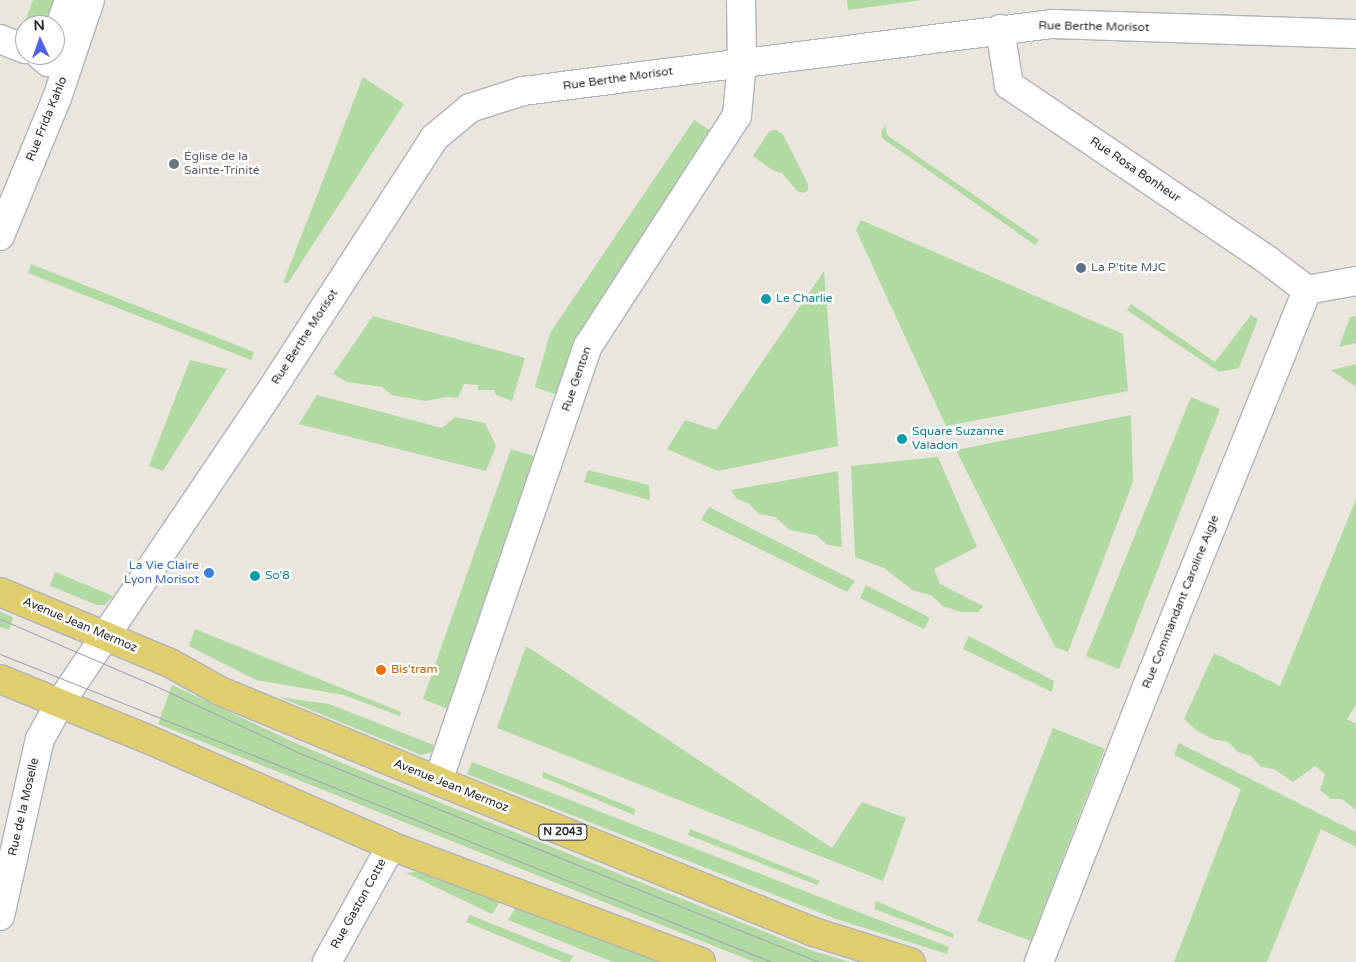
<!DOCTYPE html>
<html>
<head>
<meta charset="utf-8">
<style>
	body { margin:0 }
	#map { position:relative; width:1356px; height:962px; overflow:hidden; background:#eae6de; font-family:"Varela Round",sans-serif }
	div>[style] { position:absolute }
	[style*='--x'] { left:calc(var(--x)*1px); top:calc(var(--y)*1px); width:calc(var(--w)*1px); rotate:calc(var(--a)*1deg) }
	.green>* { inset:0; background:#b0daa1 }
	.roads { filter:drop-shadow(1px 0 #b1b3bc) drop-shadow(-1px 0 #b1b3bc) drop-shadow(0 1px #b1b3bc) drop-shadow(0 -1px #b1b3bc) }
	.pedestrian>* { height:28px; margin:-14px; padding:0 14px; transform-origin:14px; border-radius:14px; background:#fff }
	.minor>* { height:28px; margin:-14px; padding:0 14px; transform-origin:14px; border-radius:14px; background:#fff }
	.primary>* { height:28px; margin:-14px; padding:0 14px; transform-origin:14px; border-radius:14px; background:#e0cd6d }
	.tram>* { height:1px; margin:-0.5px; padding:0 0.5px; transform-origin:0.5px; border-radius:0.5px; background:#a1a2b2 }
	.dots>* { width:14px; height:14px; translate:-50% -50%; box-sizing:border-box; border:2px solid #fff; border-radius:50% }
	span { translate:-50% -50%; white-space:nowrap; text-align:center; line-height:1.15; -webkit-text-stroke:5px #fff; paint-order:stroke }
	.shield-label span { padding:1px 4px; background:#fff; border:1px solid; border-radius:4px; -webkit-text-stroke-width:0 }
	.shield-label { font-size:11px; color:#2a2a2a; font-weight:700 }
	.street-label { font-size:12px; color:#2a2a2a }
	.worship-label { font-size:12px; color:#5b616d }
	.left { translate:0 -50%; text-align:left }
	.service-label { font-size:12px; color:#4e5e75 }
	.culture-label { font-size:12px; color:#0d838f }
	.shop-label { font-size:12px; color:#366cbe }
	.right { translate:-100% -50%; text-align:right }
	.food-label { font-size:12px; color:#c56008 }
	.north { position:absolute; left:15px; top:15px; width:50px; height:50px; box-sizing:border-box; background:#fff; border:1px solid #aaa; border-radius:50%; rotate:357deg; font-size:14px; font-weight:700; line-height:20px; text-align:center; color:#2a2a2a }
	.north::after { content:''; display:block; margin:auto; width:18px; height:22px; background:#5162e4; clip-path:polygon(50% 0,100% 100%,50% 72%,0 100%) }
</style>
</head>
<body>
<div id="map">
	<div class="green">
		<div style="clip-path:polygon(33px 0,60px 0,51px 25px,25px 25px,25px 30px,22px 29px)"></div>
		<div style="clip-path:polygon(847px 0,922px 0,848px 10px)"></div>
		<div style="clip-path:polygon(363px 77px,404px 104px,288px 283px,283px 283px)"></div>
		<div style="clip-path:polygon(694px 120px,716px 134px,560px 396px,535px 387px,550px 333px)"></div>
		<div style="clip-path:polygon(885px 125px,887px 135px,1039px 240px,1035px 245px,882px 138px,881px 132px)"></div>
		<div style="clip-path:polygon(772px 130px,776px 130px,783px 135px,808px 184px,808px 190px,804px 193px,797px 191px,782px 173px,772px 170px,753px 156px,768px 133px)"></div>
		<div style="clip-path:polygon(861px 220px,1123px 334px,1128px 391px,946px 426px,856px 230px)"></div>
		<div style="clip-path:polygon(31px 264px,254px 352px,251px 360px,28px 273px)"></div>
		<div style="clip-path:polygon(824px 271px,838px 446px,718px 471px,667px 449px,685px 420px,716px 430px)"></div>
		<div style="clip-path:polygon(1131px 304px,1215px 362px,1251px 315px,1258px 319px,1239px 368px,1219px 372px,1127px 310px)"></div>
		<div style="clip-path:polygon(373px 316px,525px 358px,512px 401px,496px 395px,494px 390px,478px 390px,478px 385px,464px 384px,458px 398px,447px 397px,425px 401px,392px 395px,382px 387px,347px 382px,333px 374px)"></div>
		<div style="clip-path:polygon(1356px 316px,1356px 343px,1339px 347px,1350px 317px)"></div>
		<div style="clip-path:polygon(190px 360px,227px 369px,163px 471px,149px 466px)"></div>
		<div style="clip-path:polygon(1356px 364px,1356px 387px,1331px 370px)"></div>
		<div style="clip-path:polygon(317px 395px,442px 428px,455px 417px,485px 423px,496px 446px,486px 471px,299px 424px)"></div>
		<div style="clip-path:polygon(1191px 397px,1220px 409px,1119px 669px,1086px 656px)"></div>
		<div style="clip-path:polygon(1131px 415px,1133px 482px,1068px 652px,1055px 647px,956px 450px)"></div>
		<div style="clip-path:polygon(511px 449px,538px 457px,450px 710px,423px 699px)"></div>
		<div style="clip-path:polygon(938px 457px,977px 547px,934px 569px,940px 584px,983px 606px,979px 612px,961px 612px,943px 606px,931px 595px,914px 591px,884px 568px,855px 557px,851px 466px)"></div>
		<div style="clip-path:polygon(588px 470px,649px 485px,650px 500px,584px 482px)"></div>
		<div style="clip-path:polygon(838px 471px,842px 547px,828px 545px,816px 535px,790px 530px,775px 517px,759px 514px,748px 503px,737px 499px,731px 490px)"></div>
		<div style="clip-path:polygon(1356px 499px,1356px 705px,1347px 719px,1356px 724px,1356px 810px,1342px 799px,1331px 799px,1320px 790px,1325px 774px,1315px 766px,1293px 782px,1274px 769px,1261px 767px,1251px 756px,1238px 752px,1228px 742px,1213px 739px,1197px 731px,1184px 719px,1214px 653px,1280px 686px)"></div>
		<div style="clip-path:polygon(709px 507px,855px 581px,847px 592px,701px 520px)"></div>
		<div style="clip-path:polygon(55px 572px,113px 596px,105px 605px,97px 605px,50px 586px)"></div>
		<div style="clip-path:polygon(866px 585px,930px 618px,924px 629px,860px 598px)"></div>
		<div style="clip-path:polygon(0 612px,13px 617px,9px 630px,0 627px)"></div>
		<div style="clip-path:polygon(195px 629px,401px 712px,400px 716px,344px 695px,256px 680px,189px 646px)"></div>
		<div style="clip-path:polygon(969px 636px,1054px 681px,1052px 692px,963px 649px)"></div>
		<div style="clip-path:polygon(526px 646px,832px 848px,862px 802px,906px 818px,883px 881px,497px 728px)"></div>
		<div style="clip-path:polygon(172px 685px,291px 741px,361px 771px,813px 951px,850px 962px,754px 962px,158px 724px)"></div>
		<div style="clip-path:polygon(279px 697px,329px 704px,439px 747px,433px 752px,421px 755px)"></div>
		<div style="clip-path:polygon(1053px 728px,1105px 749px,1031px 941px,977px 921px)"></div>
		<div style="clip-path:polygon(1179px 743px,1356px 832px,1356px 847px,1321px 829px,1267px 962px,1174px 962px,1241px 789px,1174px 755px)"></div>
		<div style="clip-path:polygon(472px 762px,949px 947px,947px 954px,836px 919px,467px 774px)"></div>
		<div style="clip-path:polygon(543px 772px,635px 809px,634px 815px,542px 777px)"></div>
		<div style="clip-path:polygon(690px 829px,820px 881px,817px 885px,688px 835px)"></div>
		<div style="clip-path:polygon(422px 871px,432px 874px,500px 902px,492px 914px,406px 873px)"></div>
		<div style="clip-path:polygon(876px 901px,954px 934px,953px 938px,874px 909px)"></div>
		<div style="clip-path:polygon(516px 907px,660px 962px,613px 962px,508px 920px)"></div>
		<div style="clip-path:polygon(470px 915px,573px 956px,570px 962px,564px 962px,466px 922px)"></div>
	</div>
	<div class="roads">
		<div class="pedestrian">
			<div style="--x:0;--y:39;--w:27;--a:22"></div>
			<div style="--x:55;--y:40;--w:42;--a:-70.7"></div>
			<div style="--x:40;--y:55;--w:11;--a:41"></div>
			<div style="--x:48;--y:62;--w:7;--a:-74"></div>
		</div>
		<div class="minor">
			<div style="--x:1000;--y:29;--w:57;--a:80.9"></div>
			<div style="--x:1009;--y:85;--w:310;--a:34.1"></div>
			<div style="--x:1266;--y:259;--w:51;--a:37.1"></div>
			<div style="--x:0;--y:236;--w:149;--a:-67.6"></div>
			<div style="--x:57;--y:98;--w:103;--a:-71.4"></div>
			<div style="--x:1307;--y:290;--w:50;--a:-10.4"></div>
			<div style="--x:438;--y:781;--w:460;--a:-71"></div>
			<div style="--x:588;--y:346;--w:274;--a:-57.1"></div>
			<div style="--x:737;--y:116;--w:54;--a:-84.7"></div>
			<div style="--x:742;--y:62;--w:62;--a:-90.9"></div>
			<div style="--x:0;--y:916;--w:181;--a:-77.3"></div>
			<div style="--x:40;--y:739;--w:41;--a:-60.9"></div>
			<div style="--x:60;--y:703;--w:392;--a:-56"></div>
			<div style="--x:279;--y:378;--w:286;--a:-57.1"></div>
			<div style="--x:434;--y:138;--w:47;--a:-39.8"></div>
			<div style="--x:470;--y:108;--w:56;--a:-17.8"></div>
			<div style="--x:523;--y:91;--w:533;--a:-7.22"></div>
			<div style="--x:1052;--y:24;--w:304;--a:1.9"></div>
			<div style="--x:327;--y:962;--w:132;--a:-61.1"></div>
			<div style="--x:1039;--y:962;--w:299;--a:-68.6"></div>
			<div style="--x:1148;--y:684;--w:425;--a:-68"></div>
		</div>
		<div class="primary">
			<div style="--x:0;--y:592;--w:184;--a:22.7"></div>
			<div style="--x:170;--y:663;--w:57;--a:29.2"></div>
			<div style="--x:220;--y:691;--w:236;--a:22.4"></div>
			<div style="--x:438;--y:781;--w:405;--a:21.9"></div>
			<div style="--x:814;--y:932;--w:101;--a:17.4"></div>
			<div style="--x:0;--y:679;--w:154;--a:22.1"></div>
			<div style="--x:143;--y:737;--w:271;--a:23.7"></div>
			<div style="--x:391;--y:846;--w:331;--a:20.5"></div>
		</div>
	</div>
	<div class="tram">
		<div style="--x:0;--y:619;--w:174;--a:23.3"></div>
		<div style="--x:160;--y:688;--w:151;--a:25"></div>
		<div style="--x:297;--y:752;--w:563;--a:21.91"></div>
		<div style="--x:0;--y:654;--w:831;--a:21.75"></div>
	</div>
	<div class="dots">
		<div style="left:174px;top:164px;background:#6b7280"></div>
		<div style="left:1081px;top:268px;background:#5c6f8a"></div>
		<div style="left:766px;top:299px;background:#0f9aa8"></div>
		<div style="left:902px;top:439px;background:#0f9aa8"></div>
		<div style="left:209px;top:573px;background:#3f7fe0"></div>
		<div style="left:255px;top:576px;background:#0f9aa8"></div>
		<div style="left:381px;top:670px;background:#e8710a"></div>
	</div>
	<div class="shield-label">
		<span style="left:563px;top:832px">N 2043</span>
	</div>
	<div class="street-label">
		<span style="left:1094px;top:27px;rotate:1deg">Rue Berthe Morisot</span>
		<span style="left:618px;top:79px;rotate:-8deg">Rue Berthe Morisot</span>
		<span style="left:47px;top:119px;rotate:-68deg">Rue Frida Kahlo</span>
		<span style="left:1135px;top:170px;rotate:34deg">Rue Rosa Bonheur</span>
		<span style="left:305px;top:337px;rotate:-57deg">Rue Berthe Morisot</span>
		<span style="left:577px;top:379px;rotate:-71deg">Rue Genton</span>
		<span style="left:1181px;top:602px;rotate:-68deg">Rue Commandant Caroline Aigle</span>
		<span style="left:80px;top:625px;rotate:23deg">Avenue Jean Mermoz</span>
		<span style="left:451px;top:786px;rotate:22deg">Avenue Jean Mermoz</span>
		<span style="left:24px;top:807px;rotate:-77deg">Rue de la Moselle</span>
		<span style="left:359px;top:904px;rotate:-61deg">Rue Gaston Cotte</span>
	</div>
	<div class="worship-label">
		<span class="left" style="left:184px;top:164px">Église de la<br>Sainte-Trinité</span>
	</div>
	<div class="service-label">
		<span class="left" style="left:1091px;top:268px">La P’tite MJC</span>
	</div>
	<div class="culture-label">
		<span class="left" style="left:776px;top:299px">Le Charlie</span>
		<span class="left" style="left:912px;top:439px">Square Suzanne<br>Valadon</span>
		<span class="left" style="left:265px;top:576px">So'8</span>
	</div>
	<div class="shop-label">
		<span class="right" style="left:199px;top:573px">La Vie Claire<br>Lyon Morisot</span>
	</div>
	<div class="food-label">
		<span class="left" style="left:391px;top:670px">Bis'tram</span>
	</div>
	<div class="north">N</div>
</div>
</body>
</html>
